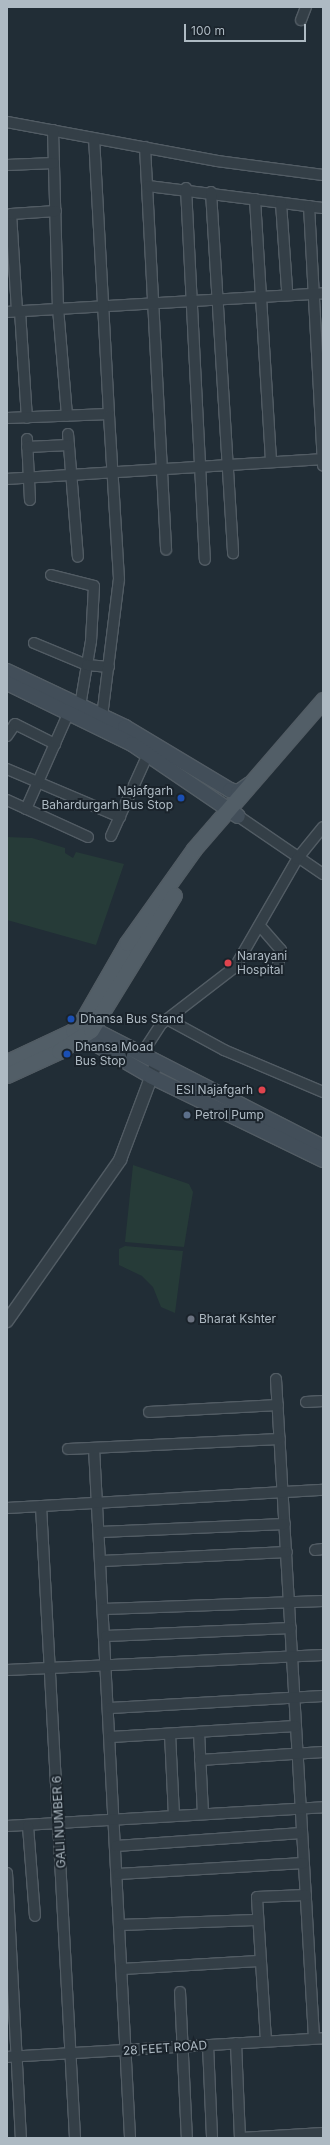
<!DOCTYPE html>
<html>
<head>
<meta charset="utf-8">
<style>
	body { margin:0 }
	#map { position:relative; width:330px; height:2145px; overflow:hidden; background:#212d36; font-family:Inter,sans-serif }
	div>[style] { position:absolute }
	[style*='--x'] { left:calc(var(--x)*1px); top:calc(var(--y)*1px); width:calc(var(--w)*1px); rotate:calc(var(--a)*1deg) }
	.green>* { inset:0; background:#263b38 }
	.roads { filter:drop-shadow(1px 0 #525c64) drop-shadow(-1px 0 #525c64) drop-shadow(0 1px #525c64) drop-shadow(0 -1px #525c64) }
	.minor>* { height:10px; margin:-5px; padding:0 5px; transform-origin:5px; border-radius:5px; background:#343f47 }
	.tertiary>* { height:12px; margin:-6px; padding:0 6px; transform-origin:6px; border-radius:6px; background:#343f47 }
	.secondary>* { height:14px; margin:-7px; padding:0 7px; transform-origin:7px; border-radius:7px; background:#424e59 }
	.primary>* { height:15px; margin:-7.5px; padding:0 7.5px; transform-origin:7.5px; border-radius:7.5px; background:#525e67 }
	.dots>* { width:11px; height:11px; translate:-50% -50%; box-sizing:border-box; border:2px solid #1a232b; border-radius:50% }
	span { translate:-50% -50%; white-space:nowrap; text-align:center; line-height:1.15; -webkit-text-stroke:4px #1a232b; paint-order:stroke }
	.poi-label { font-size:12px; color:#aebac3 }
	.right { translate:-100% -50%; text-align:right }
	.left { translate:0 -50%; text-align:left }
	.street-label { font-size:12px; color:#aebac3 }
	.frame { position:absolute; inset:0; border:8px solid #aebac3; pointer-events:none }
	.scale { position:absolute; left:184px; top:24px; width:122px; height:18px; box-sizing:border-box; border:2px solid #aebac3; border-top:0; padding-left:5px; font-size:12px; line-height:14px; white-space:nowrap; color:#aebac3; -webkit-text-stroke:3px #1a232b; paint-order:stroke }
</style>
</head>
<body>
<div id="map">
	<div class="green">
		<div style="clip-path:polygon(7px 837px,32px 838px,65px 848px,65px 853px,73px 858px,76px 852px,124px 864px,96px 945px,7px 920px)"></div>
		<div style="clip-path:polygon(133px 1165px,189px 1184px,193px 1192px,184px 1247px,125px 1242px)"></div>
		<div style="clip-path:polygon(125px 1246px,183px 1251px,175px 1313px,161px 1307px,153px 1287px,142px 1276px,119px 1265px,119px 1249px)"></div>
	</div>
	<div class="roads">
		<div class="minor">
			<div style="--x:301;--y:20;--w:14;--a:-69"></div>
			<div style="--x:7;--y:122;--w:214;--a:10.5"></div>
			<div style="--x:217;--y:161;--w:107;--a:7.5"></div>
			<div style="--x:53;--y:130;--w:178;--a:88.4"></div>
			<div style="--x:58;--y:308;--w:108;--a:85.2"></div>
			<div style="--x:145;--y:147;--w:403;--a:87"></div>
			<div style="--x:7;--y:165;--w:47;--a:-2.4"></div>
			<div style="--x:148;--y:186;--w:176;--a:7.2"></div>
			<div style="--x:186;--y:188;--w:372;--a:87.1"></div>
			<div style="--x:211;--y:192;--w:362;--a:86.5"></div>
			<div style="--x:255;--y:199;--w:263;--a:86.5"></div>
			<div style="--x:281;--y:203;--w:86;--a:86"></div>
			<div style="--x:309;--y:206;--w:260;--a:86.9"></div>
			<div style="--x:17;--y:311;--w:97;--a:-93.5"></div>
			<div style="--x:11;--y:214;--w:45;--a:-3.8"></div>
			<div style="--x:20;--y:311;--w:107;--a:86.3"></div>
			<div style="--x:7;--y:312;--w:317;--a:-3.4"></div>
			<div style="--x:7;--y:418;--w:102;--a:-2.2"></div>
			<div style="--x:109;--y:414;--w:275;--a:-93.1"></div>
			<div style="--x:68;--y:434;--w:123;--a:85.4"></div>
			<div style="--x:27;--y:439;--w:61;--a:87.2"></div>
			<div style="--x:27;--y:447;--w:42;--a:-2.7"></div>
			<div style="--x:7;--y:479;--w:317;--a:-3.6"></div>
			<div style="--x:51;--y:575;--w:44;--a:14.3"></div>
			<div style="--x:94;--y:586;--w:55;--a:93.1"></div>
			<div style="--x:91;--y:641;--w:66;--a:99.6"></div>
			<div style="--x:34;--y:643;--w:57;--a:22.5"></div>
			<div style="--x:87;--y:665;--w:22;--a:5"></div>
			<div style="--x:102;--y:717;--w:139;--a:-83"></div>
			<div style="--x:119;--y:579;--w:165;--a:-93.5"></div>
			<div style="--x:7;--y:736;--w:14;--a:-56"></div>
			<div style="--x:15;--y:724;--w:45;--a:26.6"></div>
			<div style="--x:7;--y:769;--w:123;--a:23"></div>
			<div style="--x:7;--y:800;--w:89;--a:24.6"></div>
			<div style="--x:26;--y:809;--w:106;--a:-66.1"></div>
			<div style="--x:238;--y:816;--w:103;--a:34.3"></div>
			<div style="--x:111;--y:836;--w:90;--a:-65.7"></div>
			<div style="--x:260;--y:926;--w:32;--a:49"></div>
			<div style="--x:281;--y:950;--w:20;--a:101"></div>
			<div style="--x:169;--y:1020;--w:63;--a:28.6"></div>
			<div style="--x:224;--y:1050;--w:108;--a:23"></div>
			<div style="--x:141;--y:1055;--w:37;--a:-57"></div>
			<div style="--x:161;--y:1024;--w:93;--a:-37.6"></div>
			<div style="--x:235;--y:967;--w:125;--a:-60.1"></div>
			<div style="--x:297;--y:859;--w:41;--a:-50.9"></div>
			<div style="--x:276;--y:1379;--w:660;--a:86.7"></div>
			<div style="--x:306;--y:1402;--w:17;--a:-3"></div>
			<div style="--x:149;--y:1412;--w:129;--a:-3.1"></div>
			<div style="--x:94;--y:1448;--w:691;--a:87.01"></div>
			<div style="--x:68;--y:1449;--w:212;--a:-2.7"></div>
			<div style="--x:41;--y:1506;--w:633;--a:86.92"></div>
			<div style="--x:7;--y:1508;--w:317;--a:-3.3"></div>
			<div style="--x:100;--y:1532;--w:185;--a:-2.5"></div>
			<div style="--x:315;--y:1550;--w:8;--a:-7"></div>
			<div style="--x:102;--y:1561;--w:185;--a:-2.8"></div>
			<div style="--x:104;--y:1609;--w:219;--a:-2.1"></div>
			<div style="--x:106;--y:1636;--w:185;--a:-2.5"></div>
			<div style="--x:7;--y:1670;--w:316;--a:-2.7"></div>
			<div style="--x:110;--y:1708;--w:213;--a:-3.2"></div>
			<div style="--x:199;--y:1732;--w:82;--a:87.2"></div>
			<div style="--x:170;--y:1734;--w:82;--a:87.2"></div>
			<div style="--x:111;--y:1737;--w:185;--a:-3.4"></div>
			<div style="--x:200;--y:1760;--w:123;--a:-3.7"></div>
			<div style="--x:7;--y:1826;--w:317;--a:-3.4"></div>
			<div style="--x:28;--y:1826;--w:90;--a:85.6"></div>
			<div style="--x:116;--y:1846;--w:186;--a:-4"></div>
			<div style="--x:7;--y:1873;--w:265;--a:87"></div>
			<div style="--x:118;--y:1874;--w:186;--a:-3.4"></div>
			<div style="--x:120;--y:1925;--w:135;--a:-2.1"></div>
			<div style="--x:122;--y:1969;--w:137;--a:-3.3"></div>
			<div style="--x:180;--y:1992;--w:146;--a:87.3"></div>
			<div style="--x:266;--y:2041;--w:144;--a:-93.6"></div>
			<div style="--x:257;--y:1897;--w:49;--a:-2.3"></div>
			<div style="--x:236;--y:2043;--w:95;--a:87.6"></div>
			<div style="--x:208;--y:2045;--w:93;--a:87.5"></div>
			<div style="--x:7;--y:2057;--w:317;--a:-3.4"></div>
			<div style="--x:241;--y:2138;--w:82;--a:-3.5"></div>
		</div>
		<div class="tertiary">
			<div style="--x:7;--y:1321;--w:197;--a:-54.9"></div>
			<div style="--x:120;--y:1160;--w:103;--a:-69.4"></div>
		</div>
		<div class="secondary">
			<div style="--x:7;--y:671;--w:131;--a:25.4"></div>
			<div style="--x:125;--y:727;--w:122;--a:31"></div>
			<div style="--x:230;--y:790;--w:8;--a:14"></div>
			<div style="--x:238;--y:792;--w:14;--a:-34"></div>
			<div style="--x:7;--y:683;--w:139;--a:26"></div>
			<div style="--x:132;--y:744;--w:128;--a:34.2"></div>
			<div style="--x:81;--y:1023;--w:272;--a:27.1"></div>
			<div style="--x:73;--y:1031;--w:91;--a:30.2"></div>
			<div style="--x:152;--y:1077;--w:190;--a:25.9"></div>
		</div>
		<div class="primary">
			<div style="--x:7;--y:1062;--w:73;--a:-25.2"></div>
			<div style="--x:73;--y:1031;--w:11;--a:-45"></div>
			<div style="--x:81;--y:1023;--w:92;--a:-60.1"></div>
			<div style="--x:127;--y:943;--w:115;--a:-54.5"></div>
			<div style="--x:194;--y:849;--w:197;--a:-49.1"></div>
			<div style="--x:7;--y:1075;--w:57;--a:-24.8"></div>
			<div style="--x:59;--y:1051;--w:38;--a:-33"></div>
			<div style="--x:91;--y:1030;--w:158;--a:-58.4"></div>
		</div>
	</div>
	<div class="dots">
		<div style="left:181px;top:798px;background:#1a4fb4"></div>
		<div style="left:228px;top:963px;background:#e0444e"></div>
		<div style="left:71px;top:1019px;background:#1a4fb4"></div>
		<div style="left:67px;top:1054px;background:#1a4fb4"></div>
		<div style="left:262px;top:1090px;background:#e0444e"></div>
		<div style="left:187px;top:1115px;background:#5c6f8a"></div>
		<div style="left:191px;top:1319px;background:#6b7280"></div>
	</div>
	<div class="poi-label">
		<span class="right" style="left:173px;top:798px">Najafgarh<br>Bahardurgarh Bus Stop</span>
		<span class="left" style="left:237px;top:963px">Narayani<br>Hospital</span>
		<span class="left" style="left:80px;top:1019px">Dhansa Bus Stand</span>
		<span class="left" style="left:75px;top:1054px">Dhansa Moad<br>Bus Stop</span>
		<span class="right" style="left:253px;top:1090px">ESI Najafgarh</span>
		<span class="left" style="left:195px;top:1115px">Petrol Pump</span>
		<span class="left" style="left:199px;top:1319px">Bharat Kshter</span>
	</div>
	<div class="street-label">
		<span style="left:59px;top:1822px;rotate:-93deg">GALI NUMBER 6</span>
		<span style="left:165px;top:2048px;rotate:-4deg">28 FEET ROAD</span>
	</div>
	<div class="frame"></div>
	<div class="scale">100 m</div>
</div>
</body>
</html>
